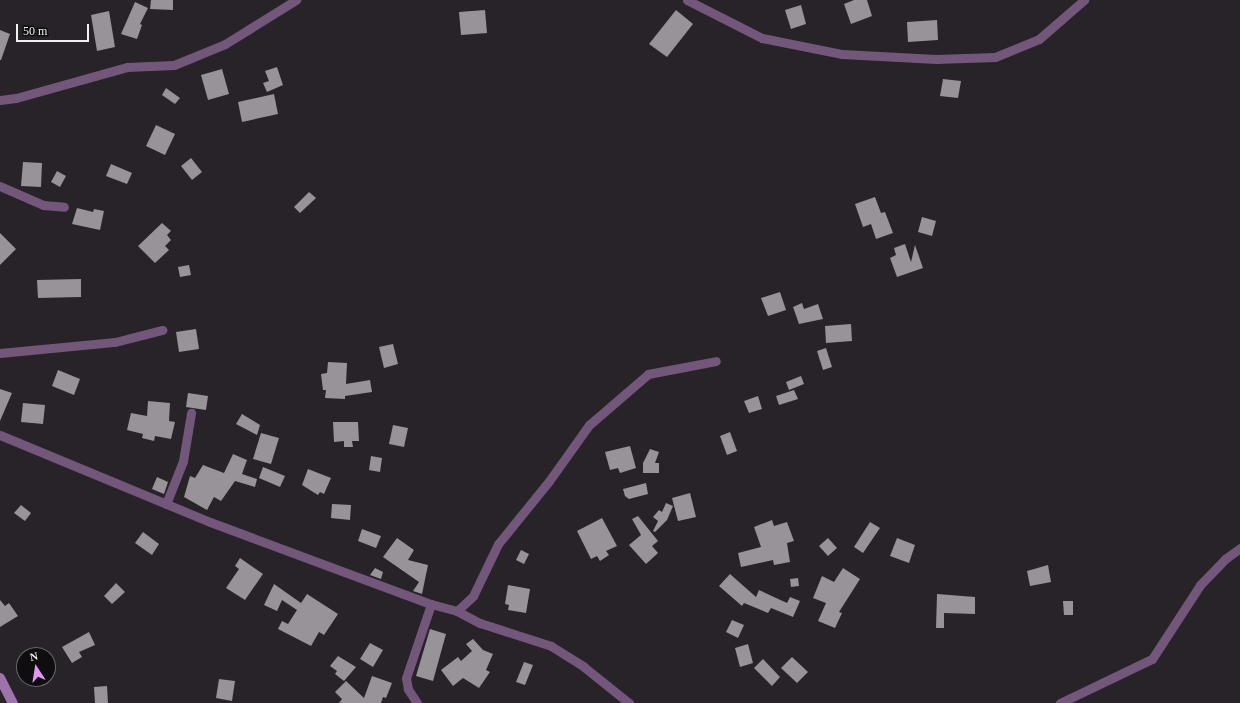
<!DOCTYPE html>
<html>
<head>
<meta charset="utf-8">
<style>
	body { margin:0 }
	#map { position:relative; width:1240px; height:703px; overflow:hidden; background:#272328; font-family:"Times New Roman",serif }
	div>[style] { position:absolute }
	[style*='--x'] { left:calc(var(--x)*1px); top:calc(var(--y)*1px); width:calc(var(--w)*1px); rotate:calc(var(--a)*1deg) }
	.building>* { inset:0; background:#989299 }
	.street>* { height:9px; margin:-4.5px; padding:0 4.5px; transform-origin:4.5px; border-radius:4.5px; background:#72577b }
	.secondary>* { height:10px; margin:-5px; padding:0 5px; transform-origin:5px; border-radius:5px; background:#9e72ab }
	span { translate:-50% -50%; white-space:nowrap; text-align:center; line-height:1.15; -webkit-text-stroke:4px #0f0d10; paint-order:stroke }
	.north { position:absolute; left:16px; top:647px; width:40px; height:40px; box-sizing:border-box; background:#0f0d10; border:1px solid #69676a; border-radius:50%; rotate:348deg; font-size:11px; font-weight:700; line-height:16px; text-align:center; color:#f1eff2 }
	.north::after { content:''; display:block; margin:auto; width:14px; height:18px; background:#de98f2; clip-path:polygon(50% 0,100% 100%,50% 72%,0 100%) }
	.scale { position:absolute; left:16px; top:24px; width:73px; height:18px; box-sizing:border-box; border:2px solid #f1eff2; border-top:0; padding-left:5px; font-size:12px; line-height:14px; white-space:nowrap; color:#f1eff2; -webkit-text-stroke:3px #0f0d10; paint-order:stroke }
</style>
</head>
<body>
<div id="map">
	<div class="building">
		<div style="clip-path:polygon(151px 0,173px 0,173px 10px,150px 9px)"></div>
		<div style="clip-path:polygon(854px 0,867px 0,872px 16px,851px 24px,844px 4px)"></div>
		<div style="clip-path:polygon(135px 2px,148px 8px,140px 24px,142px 25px,137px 39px,121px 34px)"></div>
		<div style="clip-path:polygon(801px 5px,806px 24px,791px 29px,785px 10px)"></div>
		<div style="clip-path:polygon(485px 10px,487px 33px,461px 35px,459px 12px)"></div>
		<div style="clip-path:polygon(676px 10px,693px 24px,667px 57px,649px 44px)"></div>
		<div style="clip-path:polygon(109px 11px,115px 47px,97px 51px,91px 15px)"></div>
		<div style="clip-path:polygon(937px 20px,938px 40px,908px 42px,907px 22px)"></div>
		<div style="clip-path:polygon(0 30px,10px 34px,1px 60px,0 60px)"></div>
		<div style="clip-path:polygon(277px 67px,283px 85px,267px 92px,263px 83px,269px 81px,265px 71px)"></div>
		<div style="clip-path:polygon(222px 69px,229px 94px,208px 100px,201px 75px)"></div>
		<div style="clip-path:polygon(943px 79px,961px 81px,958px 98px,940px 96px)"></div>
		<div style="clip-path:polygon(166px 88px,180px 98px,175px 104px,162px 95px)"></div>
		<div style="clip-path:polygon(274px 94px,278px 114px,242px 122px,238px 102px)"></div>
		<div style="clip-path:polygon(156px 125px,175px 134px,165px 155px,146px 146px)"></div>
		<div style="clip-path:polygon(191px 158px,202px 172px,192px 180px,181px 166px)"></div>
		<div style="clip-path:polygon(23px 162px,42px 163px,41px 187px,21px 186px)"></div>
		<div style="clip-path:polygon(111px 164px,132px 173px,127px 184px,106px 176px)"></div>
		<div style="clip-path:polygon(57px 171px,66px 176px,60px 187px,51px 182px)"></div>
		<div style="clip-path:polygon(309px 192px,316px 198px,300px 213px,294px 207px)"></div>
		<div style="clip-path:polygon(875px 197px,881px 213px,885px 212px,893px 233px,876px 239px,871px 224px,863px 227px,855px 204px)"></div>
		<div style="clip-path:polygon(77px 208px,93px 212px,94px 209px,104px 211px,100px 230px,72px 224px)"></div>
		<div style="clip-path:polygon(922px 217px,936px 221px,932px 236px,918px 232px)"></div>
		<div style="clip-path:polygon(162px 223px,171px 231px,167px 235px,171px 240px,165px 246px,169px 250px,155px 263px,138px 246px)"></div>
		<div style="clip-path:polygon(0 233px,16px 249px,0 265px)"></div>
		<div style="clip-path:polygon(905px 244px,911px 262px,915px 245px,923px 268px,897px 277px,890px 258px,896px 255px,894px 248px)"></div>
		<div style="clip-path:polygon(189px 265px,191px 275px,180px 277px,178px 267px)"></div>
		<div style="clip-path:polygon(81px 279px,81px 297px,38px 298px,37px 280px)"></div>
		<div style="clip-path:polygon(780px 292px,786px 310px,768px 316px,761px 298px)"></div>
		<div style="clip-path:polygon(802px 303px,804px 309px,818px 304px,823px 319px,799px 324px,793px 307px)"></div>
		<div style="clip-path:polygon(851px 324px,852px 341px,826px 343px,825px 326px)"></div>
		<div style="clip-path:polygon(196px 329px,199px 349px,179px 352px,176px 332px)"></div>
		<div style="clip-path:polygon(393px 344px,398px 364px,384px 368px,379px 347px)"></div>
		<div style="clip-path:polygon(826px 348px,832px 367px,823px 370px,817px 351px)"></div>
		<div style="clip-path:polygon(328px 362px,347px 363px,346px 384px,370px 380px,372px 392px,345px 396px,345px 399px,325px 398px,326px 390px,323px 390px,321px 374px,327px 373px)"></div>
		<div style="clip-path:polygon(58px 370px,80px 379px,74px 395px,52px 386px)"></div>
		<div style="clip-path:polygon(801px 376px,804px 384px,789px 390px,786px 382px)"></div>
		<div style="clip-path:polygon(0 389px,12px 393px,0 421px)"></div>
		<div style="clip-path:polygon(794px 390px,798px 399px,779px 405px,776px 396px)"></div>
		<div style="clip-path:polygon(188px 393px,208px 396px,206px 410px,186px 407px)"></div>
		<div style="clip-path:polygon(758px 396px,762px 409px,749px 413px,744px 401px)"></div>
		<div style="clip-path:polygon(148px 401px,170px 403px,169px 421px,175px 422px,171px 439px,155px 436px,154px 441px,142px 438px,143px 434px,127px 430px,131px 413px,147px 416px)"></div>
		<div style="clip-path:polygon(23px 403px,45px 405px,43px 424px,21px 422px)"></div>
		<div style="clip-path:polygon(242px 414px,260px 425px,257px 435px,236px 424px)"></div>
		<div style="clip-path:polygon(333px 422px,358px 422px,359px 441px,352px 441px,353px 447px,344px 447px,344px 441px,334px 442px)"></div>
		<div style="clip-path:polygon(393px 425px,408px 428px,404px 447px,389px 444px)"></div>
		<div style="clip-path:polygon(730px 432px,737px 451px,727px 455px,720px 436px)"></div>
		<div style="clip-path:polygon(261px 433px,279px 438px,271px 464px,253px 459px)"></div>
		<div style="clip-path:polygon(630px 446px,636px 468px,620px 473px,618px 468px,610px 470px,605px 452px)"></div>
		<div style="clip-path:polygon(650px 449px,659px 452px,655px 463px,659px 463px,659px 473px,643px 473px,643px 463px)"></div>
		<div style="clip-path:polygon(233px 454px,247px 460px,242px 474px,257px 479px,255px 487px,235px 481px,221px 501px,214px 497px,207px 510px,184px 497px,190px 476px,195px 478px,203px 465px,224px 473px)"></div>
		<div style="clip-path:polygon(371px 456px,382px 458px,380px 472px,369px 470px)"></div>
		<div style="clip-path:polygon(263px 467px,285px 476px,280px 487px,259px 478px)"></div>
		<div style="clip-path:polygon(308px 469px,331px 478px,324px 494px,320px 492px,318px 495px,302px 485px)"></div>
		<div style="clip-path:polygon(157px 477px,168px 482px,164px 494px,152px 489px)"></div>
		<div style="clip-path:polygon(646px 483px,648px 494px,629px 499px,625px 496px,623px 489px)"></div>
		<div style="clip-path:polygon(690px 493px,696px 517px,678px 521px,672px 498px)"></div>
		<div style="clip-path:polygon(666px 503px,673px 506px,667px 520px,655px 532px,653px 531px,658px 521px,653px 517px,659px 510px,662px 512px)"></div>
		<div style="clip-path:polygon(332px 504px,351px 505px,350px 520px,331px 518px)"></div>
		<div style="clip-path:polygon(21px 505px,31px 513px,25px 521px,14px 513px)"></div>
		<div style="clip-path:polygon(638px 516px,658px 541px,652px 546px,658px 553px,646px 564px,629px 545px,641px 535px,632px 519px)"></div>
		<div style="clip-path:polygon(602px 518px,617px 546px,606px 551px,609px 555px,600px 561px,597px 556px,591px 559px,577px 531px)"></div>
		<div style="clip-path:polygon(772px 520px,774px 526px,787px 522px,794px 541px,787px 543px,790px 562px,774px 565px,773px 560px,741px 567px,738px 553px,761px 547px,754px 527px)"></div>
		<div style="clip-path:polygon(870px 522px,880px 528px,863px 553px,854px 547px)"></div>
		<div style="clip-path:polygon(362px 529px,381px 536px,376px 548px,358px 541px)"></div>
		<div style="clip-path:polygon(143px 532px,159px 544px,152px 555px,135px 543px)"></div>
		<div style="clip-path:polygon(397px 538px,414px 550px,408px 560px,428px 565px,422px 594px,413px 591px,419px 582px,383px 557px)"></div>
		<div style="clip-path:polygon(828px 538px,837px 548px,828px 556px,819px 546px)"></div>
		<div style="clip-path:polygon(897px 538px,915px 545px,909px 563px,890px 556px)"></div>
		<div style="clip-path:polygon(521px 550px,529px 554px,524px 564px,516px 560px)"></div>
		<div style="clip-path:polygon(240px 558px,263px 574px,245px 600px,226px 588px,239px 569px,235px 566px)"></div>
		<div style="clip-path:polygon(1048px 565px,1051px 582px,1030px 586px,1027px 571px)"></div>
		<div style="clip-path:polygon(375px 568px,383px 572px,381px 579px,370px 575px)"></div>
		<div style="clip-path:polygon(843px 568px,860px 579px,839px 612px,842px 613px,835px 628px,818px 621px,826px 603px,813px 598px,822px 576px,834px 582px)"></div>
		<div style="clip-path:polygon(730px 574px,756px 597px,759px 590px,787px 603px,790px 597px,800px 601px,793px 617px,771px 608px,768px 613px,744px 603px,742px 606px,719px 586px)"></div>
		<div style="clip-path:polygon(798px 578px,799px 586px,791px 587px,790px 579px)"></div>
		<div style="clip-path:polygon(116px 583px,125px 592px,112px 604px,104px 596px)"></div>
		<div style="clip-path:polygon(274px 584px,301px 603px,307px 594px,338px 614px,324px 635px,319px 632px,311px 646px,278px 629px,282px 621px,288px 624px,297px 610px,282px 600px,277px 611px,264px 605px)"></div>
		<div style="clip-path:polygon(508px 585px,530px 589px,526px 613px,508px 610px,509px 605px,505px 604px)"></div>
		<div style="clip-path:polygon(937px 594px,975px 597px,975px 614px,944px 613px,944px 628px,936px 628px)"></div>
		<div style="clip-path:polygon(0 600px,5px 606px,9px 603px,18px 616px,0 627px)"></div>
		<div style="clip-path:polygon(1063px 601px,1073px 601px,1073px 615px,1064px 615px)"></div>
		<div style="clip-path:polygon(732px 620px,744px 625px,738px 638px,726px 632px)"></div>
		<div style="clip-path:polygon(430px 629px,446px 634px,433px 681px,416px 676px)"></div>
		<div style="clip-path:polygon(89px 632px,95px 645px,79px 652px,82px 657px,72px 663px,62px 647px)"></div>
		<div style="clip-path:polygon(473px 639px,483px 650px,493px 654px,486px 670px,490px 672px,479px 688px,463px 678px,453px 686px,441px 670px,458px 657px,461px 661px,472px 651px,466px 644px)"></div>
		<div style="clip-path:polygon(370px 643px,383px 650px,373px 667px,360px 659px)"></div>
		<div style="clip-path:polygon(748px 644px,753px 663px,740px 667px,735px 648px)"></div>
		<div style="clip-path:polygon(338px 656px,356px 667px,344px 681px,335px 674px,337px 671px,330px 666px)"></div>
		<div style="clip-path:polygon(792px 657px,808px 672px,797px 683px,781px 668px)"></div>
		<div style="clip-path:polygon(763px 659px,780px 677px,772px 686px,754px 668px)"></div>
		<div style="clip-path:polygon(524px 662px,533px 665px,525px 685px,516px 682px)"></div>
		<div style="clip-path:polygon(372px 676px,392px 683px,386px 698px,383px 697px,381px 703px,339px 703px,342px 699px,335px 692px,346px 681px,364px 698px)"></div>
		<div style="clip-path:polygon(219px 679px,235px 681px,232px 701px,216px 698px)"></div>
		<div style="clip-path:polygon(107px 686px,108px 703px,95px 703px,94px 687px)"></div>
	</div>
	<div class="street">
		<div style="--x:687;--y:0;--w:84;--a:26.9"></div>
		<div style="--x:762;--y:38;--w:82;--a:11.3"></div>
		<div style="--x:842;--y:54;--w:94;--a:3"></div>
		<div style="--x:936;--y:59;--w:59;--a:-1.9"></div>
		<div style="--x:995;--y:57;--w:48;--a:-22.2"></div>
		<div style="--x:1039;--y:39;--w:60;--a:-40.9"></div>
		<div style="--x:0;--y:100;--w:16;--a:-7"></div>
		<div style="--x:16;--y:98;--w:115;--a:-15.6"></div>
		<div style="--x:127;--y:67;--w:47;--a:-2.4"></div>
		<div style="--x:174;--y:65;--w:55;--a:-22.4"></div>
		<div style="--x:225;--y:44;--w:84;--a:-31.8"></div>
		<div style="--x:0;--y:186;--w:47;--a:23.8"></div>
		<div style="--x:43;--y:205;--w:21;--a:5"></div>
		<div style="--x:0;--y:353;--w:116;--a:-5.5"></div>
		<div style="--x:115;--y:342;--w:49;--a:-14.3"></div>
		<div style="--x:0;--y:435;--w:227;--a:22.5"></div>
		<div style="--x:210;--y:522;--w:236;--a:20.4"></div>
		<div style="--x:431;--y:604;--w:27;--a:15"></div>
		<div style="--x:457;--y:611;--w:26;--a:28"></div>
		<div style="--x:480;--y:623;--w:75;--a:17.9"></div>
		<div style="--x:551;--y:646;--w:39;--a:32"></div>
		<div style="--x:584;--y:667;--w:58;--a:38.7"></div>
		<div style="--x:166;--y:504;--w:46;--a:-68.4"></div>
		<div style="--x:183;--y:461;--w:49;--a:-80.5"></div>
		<div style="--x:457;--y:611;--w:22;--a:-43"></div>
		<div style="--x:473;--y:596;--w:58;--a:-64.3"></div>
		<div style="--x:498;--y:544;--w:81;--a:-51"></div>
		<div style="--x:549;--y:481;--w:69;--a:-54.5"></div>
		<div style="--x:589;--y:425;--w:78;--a:-40.8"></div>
		<div style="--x:648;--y:374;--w:69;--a:-10.8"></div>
		<div style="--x:417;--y:703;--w:17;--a:-123"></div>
		<div style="--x:408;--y:689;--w:11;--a:-100"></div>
		<div style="--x:406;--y:678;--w:78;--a:-71.3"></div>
		<div style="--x:1060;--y:703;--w:102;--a:-25.6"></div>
		<div style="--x:1152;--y:659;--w:88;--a:-57"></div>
		<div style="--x:1200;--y:585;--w:36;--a:-46"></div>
		<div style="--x:1225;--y:559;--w:19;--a:-36"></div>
	</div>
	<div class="secondary">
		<div style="--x:0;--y:678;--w:28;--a:63"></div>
	</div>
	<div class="north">N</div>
	<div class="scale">50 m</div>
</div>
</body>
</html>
